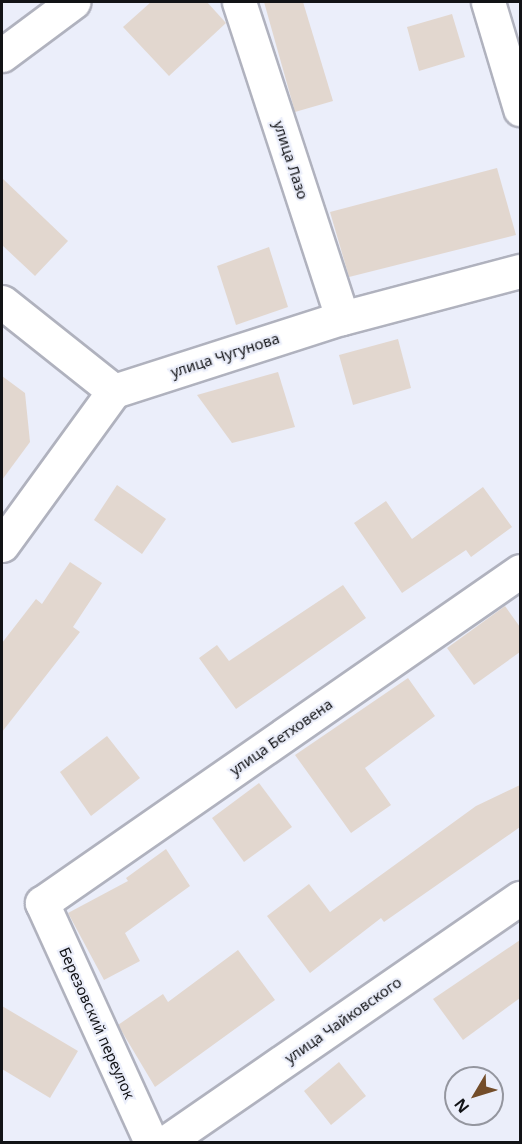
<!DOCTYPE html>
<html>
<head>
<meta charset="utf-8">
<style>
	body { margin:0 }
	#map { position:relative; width:522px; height:1144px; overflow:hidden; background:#ebeefa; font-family:"Noto Sans",sans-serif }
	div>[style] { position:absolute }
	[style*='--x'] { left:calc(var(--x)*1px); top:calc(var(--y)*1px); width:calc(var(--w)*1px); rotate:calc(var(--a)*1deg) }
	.building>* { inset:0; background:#e2d7cf }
	.roads { filter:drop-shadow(2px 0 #b0b2be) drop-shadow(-2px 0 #b0b2be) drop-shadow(0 2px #b0b2be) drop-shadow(0 -2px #b0b2be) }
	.minor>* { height:33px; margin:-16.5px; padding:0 16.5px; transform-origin:16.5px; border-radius:16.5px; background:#fff }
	span { translate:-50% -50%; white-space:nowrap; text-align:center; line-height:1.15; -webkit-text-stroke:4.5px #ebeefa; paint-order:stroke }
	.street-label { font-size:15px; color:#121316 }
	.frame { position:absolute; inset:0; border:3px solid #121316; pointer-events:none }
	.north { position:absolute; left:444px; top:1066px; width:60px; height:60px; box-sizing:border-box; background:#ebeefa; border:2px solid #94969f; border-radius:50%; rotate:232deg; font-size:16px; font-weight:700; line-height:24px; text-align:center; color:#121316 }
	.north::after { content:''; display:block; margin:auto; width:21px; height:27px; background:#734d2a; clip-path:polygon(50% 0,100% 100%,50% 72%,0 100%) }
</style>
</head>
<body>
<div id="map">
	<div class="building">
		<div style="clip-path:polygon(151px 2px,207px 2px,226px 23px,169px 76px,123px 27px)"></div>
		<div style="clip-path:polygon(264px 2px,303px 2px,333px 101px,295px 112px)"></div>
		<div style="clip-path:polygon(452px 14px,465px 57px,419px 71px,407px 27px)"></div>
		<div style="clip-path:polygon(497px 168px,516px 235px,349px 277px,330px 212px)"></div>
		<div style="clip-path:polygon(2px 178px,68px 241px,35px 276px,2px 245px)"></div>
		<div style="clip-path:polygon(269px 247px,288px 307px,236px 325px,217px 266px)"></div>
		<div style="clip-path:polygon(398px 339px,411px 388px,353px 405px,339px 355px)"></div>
		<div style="clip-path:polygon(278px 372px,295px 427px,232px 443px,197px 395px)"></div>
		<div style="clip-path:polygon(2px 376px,25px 393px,30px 442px,2px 480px)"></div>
		<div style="clip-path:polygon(117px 485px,166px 519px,142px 554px,94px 520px)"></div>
		<div style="clip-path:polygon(483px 487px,512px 527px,471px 557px,466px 550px,402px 593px,354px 523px,386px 501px,412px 539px)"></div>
		<div style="clip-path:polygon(70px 562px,102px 583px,73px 627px,80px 632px,2px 732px,2px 643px,36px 599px,42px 604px)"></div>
		<div style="clip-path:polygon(343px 585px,366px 618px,236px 709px,199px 658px,217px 645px,229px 661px)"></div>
		<div style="clip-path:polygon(505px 606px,520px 627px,520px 652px,474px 685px,447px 648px)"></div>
		<div style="clip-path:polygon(408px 678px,435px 716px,365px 768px,391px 805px,351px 833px,295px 755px)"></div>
		<div style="clip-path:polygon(107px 736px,140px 778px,91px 816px,60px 772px)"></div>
		<div style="clip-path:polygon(259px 783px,292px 827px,244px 862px,212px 818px)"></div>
		<div style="clip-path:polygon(520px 785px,520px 827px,384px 922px,381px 918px,310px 973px,267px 916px,309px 884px,330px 912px,476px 806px)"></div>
		<div style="clip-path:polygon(166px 849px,190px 886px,125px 933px,140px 961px,104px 980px,68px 913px,128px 881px,126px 878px)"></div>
		<div style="clip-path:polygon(520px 940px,520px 998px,463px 1040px,433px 999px)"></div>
		<div style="clip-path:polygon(238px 950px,275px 1000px,155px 1087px,118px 1025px,163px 994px,168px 1002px)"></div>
		<div style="clip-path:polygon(2px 1006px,78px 1051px,50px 1098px,2px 1069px)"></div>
		<div style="clip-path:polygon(339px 1062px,366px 1096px,331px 1125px,304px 1091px)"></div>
	</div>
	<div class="roads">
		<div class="minor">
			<div style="--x:239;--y:2;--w:332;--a:71.9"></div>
			<div style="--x:488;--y:2;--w:112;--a:73.3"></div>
			<div style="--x:2;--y:55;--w:89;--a:-36.7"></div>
			<div style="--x:2;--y:302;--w:143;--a:38.5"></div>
			<div style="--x:2;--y:545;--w:190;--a:-54"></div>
			<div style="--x:114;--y:391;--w:239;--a:-17.8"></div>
			<div style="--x:342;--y:318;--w:184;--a:-14.8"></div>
			<div style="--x:151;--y:1142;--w:263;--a:-114.5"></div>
			<div style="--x:42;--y:903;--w:582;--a:-34.78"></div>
			<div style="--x:166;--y:1142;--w:430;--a:-34.6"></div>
		</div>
	</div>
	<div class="street-label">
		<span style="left:291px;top:160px;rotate:72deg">улица Лазо</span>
		<span style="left:225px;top:355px;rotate:-18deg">улица Чугунова</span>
		<span style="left:281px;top:737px;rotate:-35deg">улица Бетховена</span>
		<span style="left:343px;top:1020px;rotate:-35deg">улица Чайковского</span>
		<span style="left:97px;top:1023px;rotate:66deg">Березовский переулок</span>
	</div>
	<div class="frame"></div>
	<div class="north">N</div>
</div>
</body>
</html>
